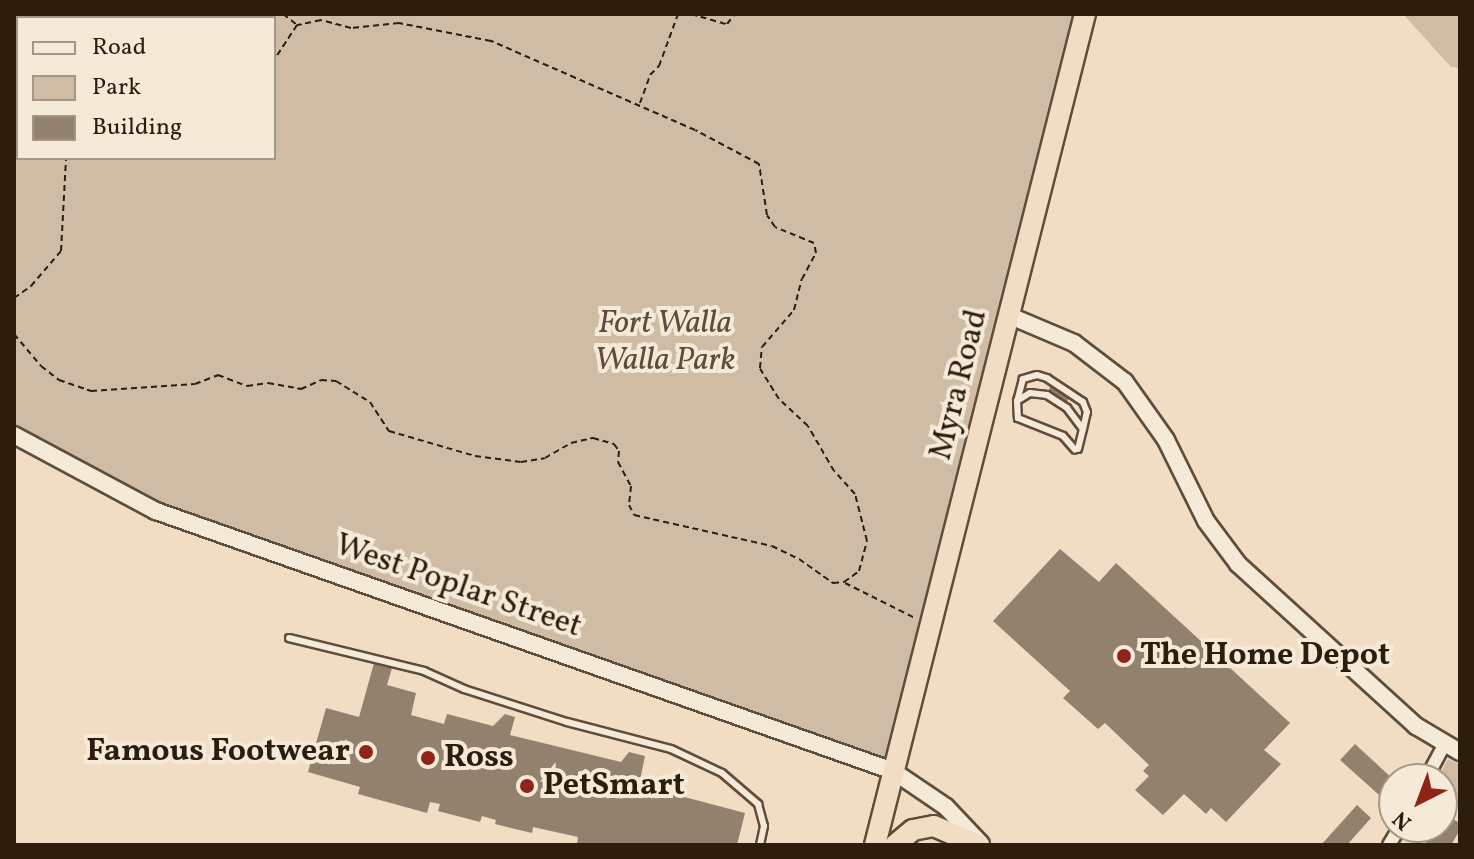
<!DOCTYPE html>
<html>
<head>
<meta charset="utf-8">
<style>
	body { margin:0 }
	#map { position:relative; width:1474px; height:859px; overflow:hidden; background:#f0ddc3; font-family:Vollkorn,serif }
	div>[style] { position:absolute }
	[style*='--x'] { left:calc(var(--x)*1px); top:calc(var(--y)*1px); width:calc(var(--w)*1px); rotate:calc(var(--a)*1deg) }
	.green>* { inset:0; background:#cfbca4 }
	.building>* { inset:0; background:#92816c }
	.path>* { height:2px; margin-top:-1px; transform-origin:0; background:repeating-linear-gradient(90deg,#2d1d0d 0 6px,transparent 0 10px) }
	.roads { filter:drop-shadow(2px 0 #5e4d3a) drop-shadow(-2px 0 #5e4d3a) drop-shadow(0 2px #5e4d3a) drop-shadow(0 -2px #5e4d3a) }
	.service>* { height:6px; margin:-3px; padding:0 3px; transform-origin:3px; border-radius:3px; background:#f5e9d8 }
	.minor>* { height:12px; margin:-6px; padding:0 6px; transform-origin:6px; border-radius:6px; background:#f5e9d8 }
	.secondary>* { height:16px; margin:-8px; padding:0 8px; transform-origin:8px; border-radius:8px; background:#f5e9d8 }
	.trunk>* { height:20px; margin:-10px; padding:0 10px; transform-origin:10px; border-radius:10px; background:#f0ddc3 }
	.dots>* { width:22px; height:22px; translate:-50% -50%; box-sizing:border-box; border:4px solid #f5e9d8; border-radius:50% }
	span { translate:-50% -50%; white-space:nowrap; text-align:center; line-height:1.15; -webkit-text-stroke:8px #f5e9d8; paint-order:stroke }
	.park-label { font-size:32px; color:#5e4d3a; font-style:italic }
	.street-label { font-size:32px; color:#2d1d0d }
	.poi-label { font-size:32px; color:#2d1d0d; font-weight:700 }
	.left { translate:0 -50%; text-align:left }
	.right { translate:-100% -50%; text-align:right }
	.frame { position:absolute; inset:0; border:16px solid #2d1d0d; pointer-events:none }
	.legend { position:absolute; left:16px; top:16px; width:260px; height:144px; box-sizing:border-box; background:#f5e9d8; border:2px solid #a59787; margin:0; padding:10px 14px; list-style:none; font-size:24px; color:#2d1d0d }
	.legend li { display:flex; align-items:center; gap:16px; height:40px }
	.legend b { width:40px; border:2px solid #a59787 }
	.north { position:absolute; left:1378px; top:763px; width:80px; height:80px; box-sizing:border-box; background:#f5e9d8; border:2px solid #a59787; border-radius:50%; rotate:222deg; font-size:22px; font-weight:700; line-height:32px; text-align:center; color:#2d1d0d }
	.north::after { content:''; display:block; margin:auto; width:28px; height:36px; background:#8f2418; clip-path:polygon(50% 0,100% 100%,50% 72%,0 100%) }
</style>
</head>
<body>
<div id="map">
	<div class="green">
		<div style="clip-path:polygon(evenodd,14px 14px,1085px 14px,893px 771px,156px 511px,14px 435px,14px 14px,18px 18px,274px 18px,274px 158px,18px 158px,18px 18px)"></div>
		<div style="clip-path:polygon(1403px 14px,1460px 14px,1460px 68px,1451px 67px)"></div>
		<div style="clip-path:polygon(1448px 759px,1460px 765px,1460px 806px,1442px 797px,1442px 779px,1437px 779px)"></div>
	</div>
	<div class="building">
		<div style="clip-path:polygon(1052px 384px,1070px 397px,1066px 403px,1048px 391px)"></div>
		<div style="clip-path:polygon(1060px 549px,1099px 582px,1116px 563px,1290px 723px,1264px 750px,1281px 764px,1226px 822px,1211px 808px,1206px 814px,1184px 794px,1163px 815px,1135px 790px,1149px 776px,1143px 771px,1149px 765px,1105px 723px,1098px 729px,1063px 698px,1070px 691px,993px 621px)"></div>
		<div style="clip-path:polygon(374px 663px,392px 668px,387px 685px,416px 693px,411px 715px,444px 724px,447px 714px,493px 726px,505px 714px,515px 717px,510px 735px,621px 762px,629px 752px,645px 756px,639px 785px,745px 813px,737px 845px,585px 845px,577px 843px,578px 837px,533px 827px,532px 833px,495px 824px,496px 820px,482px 816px,480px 822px,438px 811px,440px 804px,430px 802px,427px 813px,358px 794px,360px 787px,308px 772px,326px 708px,359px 717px)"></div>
		<div style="clip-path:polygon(1355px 744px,1394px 780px,1394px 797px,1388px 803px,1340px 760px)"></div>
		<div style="clip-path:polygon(1357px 805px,1371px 818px,1347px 845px,1321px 845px)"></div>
		<div style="clip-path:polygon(1444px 814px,1460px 823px,1460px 830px,1451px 845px,1429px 845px,1426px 843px,1436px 827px,1442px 827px)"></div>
	</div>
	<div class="path">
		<div style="--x:283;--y:14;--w:18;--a:38"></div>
		<div style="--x:691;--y:14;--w:37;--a:16"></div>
		<div style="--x:727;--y:24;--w:13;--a:-51"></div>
		<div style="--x:124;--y:18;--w:4;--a:-63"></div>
		<div style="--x:14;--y:52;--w:4;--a:27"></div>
		<div style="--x:274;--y:78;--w:6;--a:90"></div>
		<div style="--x:640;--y:103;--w:30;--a:-70"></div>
		<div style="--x:650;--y:75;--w:13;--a:-45"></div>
		<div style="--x:659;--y:66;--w:55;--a:-69.9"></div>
		<div style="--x:14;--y:298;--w:21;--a:-35"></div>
		<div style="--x:31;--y:286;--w:46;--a:-49.4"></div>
		<div style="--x:61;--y:251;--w:93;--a:-86.9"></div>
		<div style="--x:14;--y:334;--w:42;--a:49.8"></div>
		<div style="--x:41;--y:366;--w:23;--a:38"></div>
		<div style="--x:59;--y:380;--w:34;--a:19"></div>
		<div style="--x:91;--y:391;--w:104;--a:-3.9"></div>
		<div style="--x:195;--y:384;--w:25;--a:-21"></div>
		<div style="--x:218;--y:375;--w:31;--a:21"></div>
		<div style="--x:247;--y:386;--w:21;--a:-8"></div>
		<div style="--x:268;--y:383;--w:34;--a:10"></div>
		<div style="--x:301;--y:389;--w:22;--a:-24"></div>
		<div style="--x:321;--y:380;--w:15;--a:4"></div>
		<div style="--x:336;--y:381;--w:40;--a:32"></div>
		<div style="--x:370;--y:402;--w:35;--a:57"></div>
		<div style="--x:389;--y:431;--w:90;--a:16.2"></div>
		<div style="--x:475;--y:456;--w:46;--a:7.4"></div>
		<div style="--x:521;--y:462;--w:24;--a:-9"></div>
		<div style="--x:545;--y:458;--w:30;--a:-30"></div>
		<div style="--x:571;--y:443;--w:23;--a:-13"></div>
		<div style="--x:593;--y:438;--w:22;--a:16"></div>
		<div style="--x:614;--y:444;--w:9;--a:54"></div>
		<div style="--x:619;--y:451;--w:11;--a:95"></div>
		<div style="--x:618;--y:462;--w:27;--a:62"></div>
		<div style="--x:631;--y:486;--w:19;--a:96"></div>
		<div style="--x:629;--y:505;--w:11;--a:63"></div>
		<div style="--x:634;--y:515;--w:141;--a:12.7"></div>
		<div style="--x:772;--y:546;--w:30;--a:26"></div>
		<div style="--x:799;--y:559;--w:42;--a:35.2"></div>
		<div style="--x:833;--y:583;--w:11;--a:-5"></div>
		<div style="--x:844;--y:582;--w:19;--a:-36"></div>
		<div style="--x:859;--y:571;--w:31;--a:-75"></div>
		<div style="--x:867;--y:541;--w:49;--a:-104.3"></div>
		<div style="--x:855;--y:494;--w:31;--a:-132"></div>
		<div style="--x:834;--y:471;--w:52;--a:-120"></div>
		<div style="--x:808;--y:426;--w:40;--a:-137"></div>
		<div style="--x:779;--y:399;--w:36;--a:-122"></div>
		<div style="--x:760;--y:368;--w:21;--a:-85"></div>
		<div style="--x:762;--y:347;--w:49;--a:-49.1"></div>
		<div style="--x:794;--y:310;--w:32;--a:-76"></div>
		<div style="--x:802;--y:279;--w:30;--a:-62"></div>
		<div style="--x:816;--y:253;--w:10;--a:-101"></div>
		<div style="--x:814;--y:243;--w:42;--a:-157.7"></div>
		<div style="--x:775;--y:227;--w:14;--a:-124"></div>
		<div style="--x:767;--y:215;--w:52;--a:-98.9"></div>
		<div style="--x:759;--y:164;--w:72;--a:-152"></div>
		<div style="--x:695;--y:130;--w:223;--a:-156.4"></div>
		<div style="--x:491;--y:41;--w:94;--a:-168.9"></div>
		<div style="--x:399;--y:23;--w:48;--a:174.1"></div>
		<div style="--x:351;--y:28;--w:31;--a:-165"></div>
		<div style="--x:321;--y:20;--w:25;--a:168"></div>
		<div style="--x:297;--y:25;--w:42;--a:123.3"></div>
		<div style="--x:845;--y:583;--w:78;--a:26.6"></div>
	</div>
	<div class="roads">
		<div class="service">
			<div style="--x:1017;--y:401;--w:17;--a:87"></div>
			<div style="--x:1018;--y:418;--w:48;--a:21.8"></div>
			<div style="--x:1063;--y:436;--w:18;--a:49"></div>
			<div style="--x:1078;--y:449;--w:21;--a:-76"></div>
			<div style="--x:1083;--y:429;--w:17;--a:-77"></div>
			<div style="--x:1087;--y:412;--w:11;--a:-112"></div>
			<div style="--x:1083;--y:402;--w:43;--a:-146.3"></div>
			<div style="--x:1047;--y:378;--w:10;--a:-163"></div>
			<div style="--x:1037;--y:375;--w:15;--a:164"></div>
			<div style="--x:1023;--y:379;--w:23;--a:105"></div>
			<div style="--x:1017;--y:401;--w:15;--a:-32"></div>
			<div style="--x:1030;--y:393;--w:17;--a:7"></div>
			<div style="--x:1047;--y:395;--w:24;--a:33"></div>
			<div style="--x:1067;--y:408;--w:26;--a:53"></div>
			<div style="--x:289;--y:638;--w:139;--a:13.7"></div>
			<div style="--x:424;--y:671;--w:44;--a:24.2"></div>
			<div style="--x:464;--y:689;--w:108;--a:17.8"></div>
			<div style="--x:567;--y:722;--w:107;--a:14.6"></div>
			<div style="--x:671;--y:749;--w:56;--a:25.2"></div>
			<div style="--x:722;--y:773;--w:48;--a:40.7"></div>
			<div style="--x:758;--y:804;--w:23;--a:75"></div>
			<div style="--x:764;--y:826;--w:19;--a:102"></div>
		</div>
		<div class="minor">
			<div style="--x:1426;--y:779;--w:38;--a:-62"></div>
			<div style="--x:1389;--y:845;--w:21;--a:-59"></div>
		</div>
		<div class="secondary">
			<div style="--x:1008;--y:315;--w:72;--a:23"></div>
			<div style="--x:1074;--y:343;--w:64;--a:37.4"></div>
			<div style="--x:1125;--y:382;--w:71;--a:54.7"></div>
			<div style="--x:1166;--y:440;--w:90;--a:63.7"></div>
			<div style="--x:1206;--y:521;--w:54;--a:53.3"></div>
			<div style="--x:1238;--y:564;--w:241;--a:42.3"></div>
			<div style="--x:1416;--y:726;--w:51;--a:30.6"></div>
			<div style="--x:14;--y:435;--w:161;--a:28.2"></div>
			<div style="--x:156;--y:511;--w:782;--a:19.43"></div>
			<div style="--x:893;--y:771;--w:64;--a:34.2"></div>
			<div style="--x:946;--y:807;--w:51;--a:46.6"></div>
		</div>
		<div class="trunk">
			<div style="--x:875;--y:845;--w:857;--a:-75.82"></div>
			<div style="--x:895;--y:845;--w:23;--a:-40"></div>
			<div style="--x:913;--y:830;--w:21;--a:-11"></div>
			<div style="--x:934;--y:826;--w:48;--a:23.4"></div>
		</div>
	</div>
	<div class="dots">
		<div style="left:1124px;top:656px;background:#8f2418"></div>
		<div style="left:366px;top:752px;background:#8f2418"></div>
		<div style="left:428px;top:758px;background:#8f2418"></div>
		<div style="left:527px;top:786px;background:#8f2418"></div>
	</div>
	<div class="park-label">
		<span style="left:665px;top:343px">Fort Walla<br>Walla Park</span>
	</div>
	<div class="street-label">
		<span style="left:960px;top:385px;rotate:-76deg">Myra Road</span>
		<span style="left:458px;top:587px;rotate:19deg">West Poplar Street</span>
	</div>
	<div class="poi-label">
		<span class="left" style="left:1140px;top:656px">The Home Depot</span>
		<span class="right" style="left:350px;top:752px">Famous Footwear</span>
		<span class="left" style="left:444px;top:758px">Ross</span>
		<span class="left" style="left:543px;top:786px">PetSmart</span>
	</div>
	<div class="frame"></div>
	<ul class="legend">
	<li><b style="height:10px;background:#f5e9d8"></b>Road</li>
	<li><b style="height:22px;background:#cfbca4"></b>Park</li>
	<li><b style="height:22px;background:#92816c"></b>Building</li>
	</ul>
	<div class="north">N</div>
</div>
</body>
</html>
